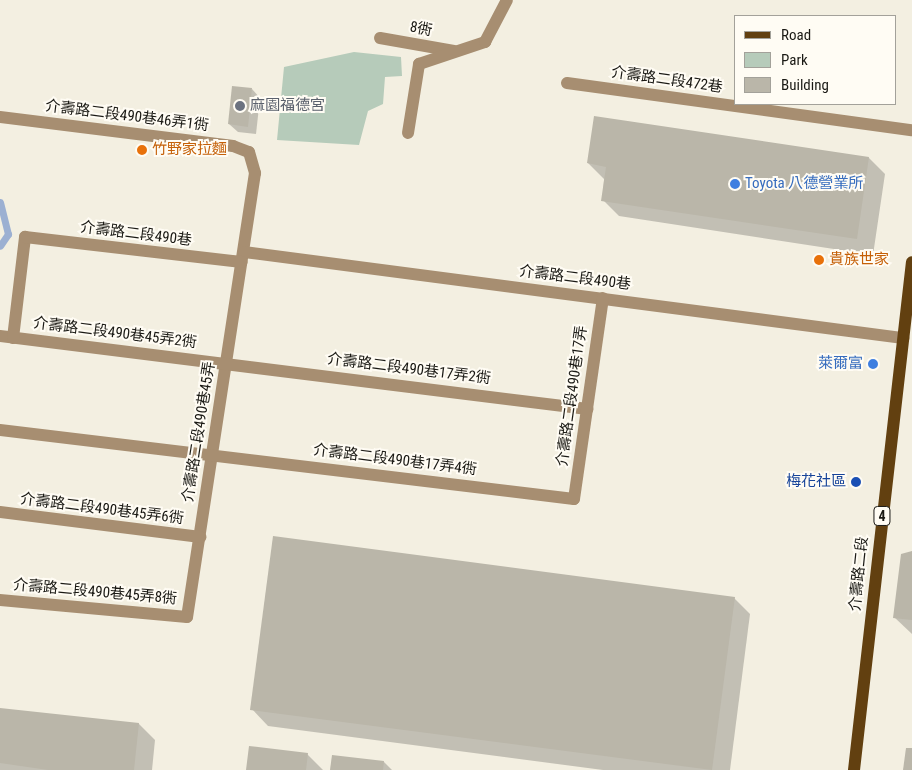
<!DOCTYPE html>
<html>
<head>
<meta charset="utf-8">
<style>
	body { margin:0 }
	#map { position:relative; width:912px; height:770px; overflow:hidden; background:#f3efe1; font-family:"Roboto Condensed","Noto Sans TC",sans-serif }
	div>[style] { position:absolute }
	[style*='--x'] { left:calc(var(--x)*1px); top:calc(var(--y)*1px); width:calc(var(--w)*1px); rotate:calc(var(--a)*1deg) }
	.green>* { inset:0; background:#b6cbba }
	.shadow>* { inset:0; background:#0003 }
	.stream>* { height:7px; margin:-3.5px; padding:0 3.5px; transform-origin:3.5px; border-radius:3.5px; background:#9cb0d2 }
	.building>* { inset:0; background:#bab6a9 }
	.minor>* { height:12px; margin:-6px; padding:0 6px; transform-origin:6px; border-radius:6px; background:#a78e71 }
	.major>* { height:12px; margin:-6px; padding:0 6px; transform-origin:6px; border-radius:6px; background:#624010 }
	.dots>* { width:14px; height:14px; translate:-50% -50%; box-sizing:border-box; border:2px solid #fffcf4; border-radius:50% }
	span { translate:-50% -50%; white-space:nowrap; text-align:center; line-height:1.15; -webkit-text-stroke:4px #fffcf4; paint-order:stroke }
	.shield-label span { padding:1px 4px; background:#fffcf4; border:1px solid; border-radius:4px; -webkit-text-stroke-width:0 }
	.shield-label { font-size:14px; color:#1a1914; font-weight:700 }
	.street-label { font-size:15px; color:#1a1914 }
	.worship-label { font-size:15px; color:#5b616d }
	.left { translate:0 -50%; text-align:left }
	.food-label { font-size:15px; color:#c56008 }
	.shop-label { font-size:15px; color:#366cbe }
	.right { translate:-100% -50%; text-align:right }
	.transit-label { font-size:15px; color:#164399 }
	.legend { position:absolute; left:734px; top:15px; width:162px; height:90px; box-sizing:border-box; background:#fffcf4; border:1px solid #a3a19a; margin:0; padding:6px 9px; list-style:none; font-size:15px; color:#1a1914 }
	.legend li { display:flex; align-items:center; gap:10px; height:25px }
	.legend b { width:25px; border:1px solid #a3a19a }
</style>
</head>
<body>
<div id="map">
	<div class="green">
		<div style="clip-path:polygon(354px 52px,401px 57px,402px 76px,385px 77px,383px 104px,368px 111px,359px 145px,277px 140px,284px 67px)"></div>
	</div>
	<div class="shadow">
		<div style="clip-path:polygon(252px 89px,260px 98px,256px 134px,238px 132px,229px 124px)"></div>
		<div style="clip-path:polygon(869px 158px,885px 174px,873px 255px,619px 216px,603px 200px,604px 179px,588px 163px)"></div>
		<div style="clip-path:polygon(912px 553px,912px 634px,894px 617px)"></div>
		<div style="clip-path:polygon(734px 598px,750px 614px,730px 770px,603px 770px,268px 726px,252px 709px)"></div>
		<div style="clip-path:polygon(0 709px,139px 724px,155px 740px,152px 770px,0 770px)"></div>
		<div style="clip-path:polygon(307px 754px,323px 770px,248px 770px)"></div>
		<div style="clip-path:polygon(384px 762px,392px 770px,331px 770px)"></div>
	</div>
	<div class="stream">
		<div style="--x:0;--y:202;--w:33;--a:76"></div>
		<div style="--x:8;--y:234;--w:14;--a:124"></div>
	</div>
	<div class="building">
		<div style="clip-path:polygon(232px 86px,252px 88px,248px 127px,228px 124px)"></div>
		<div style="clip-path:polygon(594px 116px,869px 157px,857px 239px,601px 201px,606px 167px,587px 163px)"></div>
		<div style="clip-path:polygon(273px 536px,735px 597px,712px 770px,250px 710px)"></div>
		<div style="clip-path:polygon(912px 551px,912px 620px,893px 618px,901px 554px)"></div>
		<div style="clip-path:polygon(0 708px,139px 723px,134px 770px,48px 770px,0 763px)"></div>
		<div style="clip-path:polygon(249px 746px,308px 753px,306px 770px,246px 770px)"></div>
		<div style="clip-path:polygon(906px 748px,912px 748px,912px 770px,903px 770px)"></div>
		<div style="clip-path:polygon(332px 755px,384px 761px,383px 770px,330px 770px)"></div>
	</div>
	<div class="minor">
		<div style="--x:380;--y:38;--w:75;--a:10"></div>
		<div style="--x:567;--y:83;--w:348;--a:7.8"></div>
		<div style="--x:0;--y:117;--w:235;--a:7.1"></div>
		<div style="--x:233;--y:146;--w:17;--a:21"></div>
		<div style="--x:249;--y:152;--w:22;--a:74"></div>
		<div style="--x:255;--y:173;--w:449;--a:98.7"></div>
		<div style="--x:187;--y:617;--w:188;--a:-174.8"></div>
		<div style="--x:408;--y:133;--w:70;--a:-80.9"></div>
		<div style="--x:419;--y:64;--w:70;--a:-18.4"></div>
		<div style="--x:485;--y:42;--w:47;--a:-62.4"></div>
		<div style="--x:244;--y:252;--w:665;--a:7.44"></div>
		<div style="--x:0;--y:336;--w:592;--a:7.09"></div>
		<div style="--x:13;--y:338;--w:102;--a:-83.2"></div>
		<div style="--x:25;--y:237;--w:218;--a:6.6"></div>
		<div style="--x:0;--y:430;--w:578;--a:6.85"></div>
		<div style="--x:574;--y:499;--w:203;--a:-81.8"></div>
		<div style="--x:0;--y:512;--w:202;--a:7.1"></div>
	</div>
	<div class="major">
		<div style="--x:854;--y:770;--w:511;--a:-83.49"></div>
	</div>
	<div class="dots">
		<div style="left:240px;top:106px;background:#6b7280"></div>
		<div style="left:142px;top:150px;background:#e8710a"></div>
		<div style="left:735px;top:184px;background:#3f7fe0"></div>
		<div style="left:819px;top:260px;background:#e8710a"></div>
		<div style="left:873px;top:364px;background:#3f7fe0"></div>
		<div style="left:856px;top:482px;background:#1a4fb4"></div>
	</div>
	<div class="shield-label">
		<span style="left:882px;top:516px">4</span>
	</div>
	<div class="street-label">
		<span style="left:421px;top:29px;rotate:10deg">8衖</span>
		<span style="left:667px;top:80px;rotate:8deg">介壽路二段472巷</span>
		<span style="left:127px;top:116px;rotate:7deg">介壽路二段490巷46弄1衖</span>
		<span style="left:136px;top:234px;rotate:7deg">介壽路二段490巷</span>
		<span style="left:575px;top:278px;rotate:7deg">介壽路二段490巷</span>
		<span style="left:115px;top:333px;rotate:7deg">介壽路二段490巷45弄2衖</span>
		<span style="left:409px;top:369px;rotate:7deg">介壽路二段490巷17弄2衖</span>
		<span style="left:572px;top:396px;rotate:-82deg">介壽路二段490巷17弄</span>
		<span style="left:199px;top:432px;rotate:-81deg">介壽路二段490巷45弄</span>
		<span style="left:395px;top:460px;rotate:7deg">介壽路二段490巷17弄4衖</span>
		<span style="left:102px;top:509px;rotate:7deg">介壽路二段490巷45弄6衖</span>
		<span style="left:859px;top:574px;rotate:-84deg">介壽路二段</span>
		<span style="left:95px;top:592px;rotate:5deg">介壽路二段490巷45弄8衖</span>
	</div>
	<div class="worship-label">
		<span class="left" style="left:250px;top:106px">麻園福德宮</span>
	</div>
	<div class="food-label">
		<span class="left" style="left:152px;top:150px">竹野家拉麵</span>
		<span class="left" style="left:829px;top:260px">貴族世家</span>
	</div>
	<div class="shop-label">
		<span class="left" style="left:745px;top:184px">Toyota 八德營業所</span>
		<span class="right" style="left:863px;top:364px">萊爾富</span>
	</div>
	<div class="transit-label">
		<span class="right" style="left:846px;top:482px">梅花社區</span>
	</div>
	<ul class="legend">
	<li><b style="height:6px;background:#624010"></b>Road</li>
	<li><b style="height:14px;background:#b6cbba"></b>Park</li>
	<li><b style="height:14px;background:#bab6a9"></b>Building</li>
	</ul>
</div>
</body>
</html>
